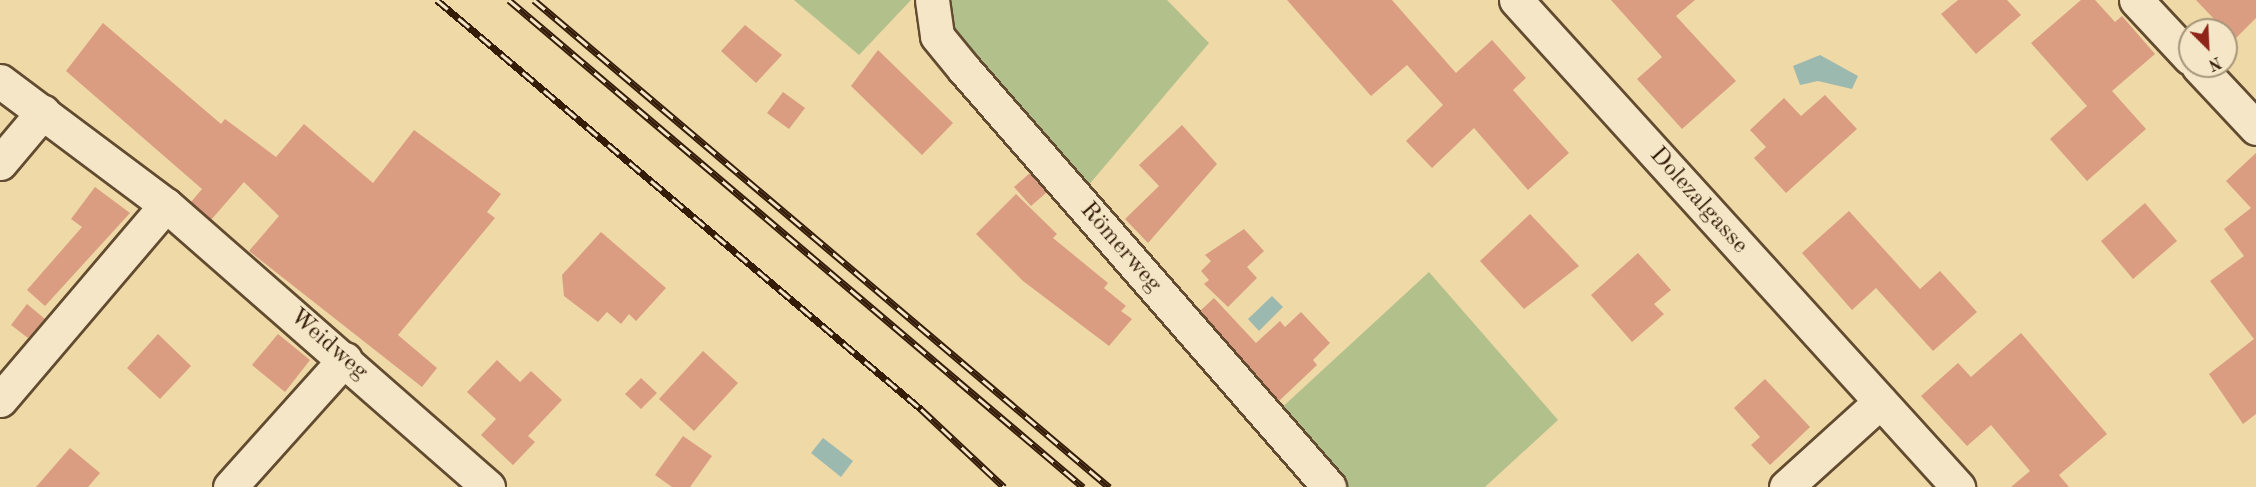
<!DOCTYPE html>
<html>
<head>
<meta charset="utf-8">
<style>
	body { margin:0 }
	#map { position:relative; width:2256px; height:487px; overflow:hidden; background:#eed9a7; font-family:"Old Standard TT",serif }
	div>[style] { position:absolute }
	[style*='--x'] { left:calc(var(--x)*1px); top:calc(var(--y)*1px); width:calc(var(--w)*1px); rotate:calc(var(--a)*1deg) }
	.green>* { inset:0; background:#b2c08c }
	.water>* { inset:0; background:#9cb9b0 }
	.building>* { inset:0; background:#db9d81 }
	.roads { filter:drop-shadow(2px 0 #624b30) drop-shadow(-2px 0 #624b30) drop-shadow(0 2px #624b30) drop-shadow(0 -2px #624b30) }
	.minor>* { height:33px; margin:-16.5px; padding:0 16.5px; transform-origin:16.5px; border-radius:16.5px; background:#f4e6c6 }
	.rail>* { height:7px; margin-top:-3.5px; transform-origin:0; background:repeating-linear-gradient(90deg,#f4e6c6 0 14px,#341c09 0 28px); box-sizing:border-box; border-block:2px solid #341c09 }
	span { translate:-50% -50%; white-space:nowrap; text-align:center; line-height:1.15; -webkit-text-stroke:4.5px #f4e6c6; paint-order:stroke }
	.street-label { font-size:24px; color:#341c09 }
	.north { position:absolute; left:2178px; top:18px; width:60px; height:60px; box-sizing:border-box; background:#f4e6c6; border:2px solid #a7957a; border-radius:50%; rotate:156deg; font-size:16px; font-weight:700; line-height:24px; text-align:center; color:#341c09 }
	.north::after { content:''; display:block; margin:auto; width:21px; height:27px; background:#8f2418; clip-path:polygon(50% 0,100% 100%,50% 72%,0 100%) }
</style>
</head>
<body>
<div id="map">
	<div class="green">
		<div style="clip-path:polygon(794px 0,911px 0,859px 55px)"></div>
		<div style="clip-path:polygon(952px 0,1167px 0,1209px 43px,1087px 187px,951px 29px)"></div>
		<div style="clip-path:polygon(1429px 272px,1558px 420px,1485px 487px,1344px 487px,1277px 412px)"></div>
	</div>
	<div class="water">
		<div style="clip-path:polygon(1820px 55px,1858px 76px,1852px 89px,1818px 81px,1800px 85px,1793px 66px)"></div>
		<div style="clip-path:polygon(1272px 296px,1283px 307px,1259px 331px,1248px 319px)"></div>
		<div style="clip-path:polygon(823px 438px,853px 461px,841px 477px,811px 453px)"></div>
	</div>
	<div class="building">
		<div style="clip-path:polygon(1287px 0,1392px 0,1456px 73px,1492px 40px,1526px 78px,1513px 90px,1569px 153px,1528px 190px,1474px 128px,1432px 168px,1406px 141px,1443px 105px,1407px 65px,1371px 96px)"></div>
		<div style="clip-path:polygon(1611px 0,1695px 0,1676px 16px,1736px 81px,1682px 129px,1637px 79px,1662px 57px)"></div>
		<div style="clip-path:polygon(1958px 0,2007px 0,2021px 15px,1976px 54px,1941px 14px)"></div>
		<div style="clip-path:polygon(2081px 0,2095px 0,2115px 22px,2122px 16px,2155px 54px,2112px 91px,2146px 129px,2087px 181px,2050px 139px,2087px 106px,2031px 43px)"></div>
		<div style="clip-path:polygon(2196px 0,2256px 0,2256px 18px,2234px 40px)"></div>
		<div style="clip-path:polygon(103px 23px,221px 124px,225px 119px,276px 157px,304px 124px,373px 183px,414px 130px,501px 194px,487px 212px,495px 218px,398px 335px,437px 368px,422px 387px,249px 251px,279px 216px,244px 182px,211px 220px,191px 202px,202px 189px,66px 71px)"></div>
		<div style="clip-path:polygon(745px 25px,782px 55px,756px 83px,721px 51px)"></div>
		<div style="clip-path:polygon(878px 50px,953px 123px,922px 155px,851px 86px)"></div>
		<div style="clip-path:polygon(783px 92px,805px 108px,789px 129px,767px 113px)"></div>
		<div style="clip-path:polygon(1825px 95px,1857px 129px,1786px 193px,1754px 158px,1766px 147px,1750px 130px,1784px 98px,1801px 116px)"></div>
		<div style="clip-path:polygon(1182px 125px,1217px 164px,1148px 243px,1125px 219px,1159px 186px,1139px 165px)"></div>
		<div style="clip-path:polygon(2256px 153px,2256px 414px,2243px 424px,2209px 374px,2254px 339px,2210px 281px,2244px 256px,2224px 229px,2251px 208px,2226px 181px)"></div>
		<div style="clip-path:polygon(1030px 173px,1047px 192px,1031px 206px,1014px 187px)"></div>
		<div style="clip-path:polygon(95px 187px,130px 213px,45px 306px,27px 290px,82px 227px,71px 219px)"></div>
		<div style="clip-path:polygon(1016px 194px,1057px 234px,1053px 238px,1108px 283px,1104px 288px,1126px 306px,1121px 311px,1132px 319px,1109px 346px,1023px 281px,976px 234px)"></div>
		<div style="clip-path:polygon(2145px 203px,2177px 241px,2133px 279px,2101px 241px)"></div>
		<div style="clip-path:polygon(1849px 211px,1920px 289px,1940px 271px,1977px 312px,1933px 351px,1876px 288px,1852px 310px,1802px 253px)"></div>
		<div style="clip-path:polygon(1530px 214px,1579px 266px,1524px 309px,1480px 261px)"></div>
		<div style="clip-path:polygon(1244px 229px,1264px 251px,1247px 267px,1257px 278px,1228px 307px,1204px 284px,1209px 280px,1201px 271px,1211px 261px,1205px 255px)"></div>
		<div style="clip-path:polygon(601px 232px,666px 288px,636px 321px,629px 314px,621px 324px,607px 312px,598px 322px,564px 296px,562px 275px)"></div>
		<div style="clip-path:polygon(1638px 253px,1671px 290px,1654px 304px,1664px 314px,1632px 342px,1591px 295px)"></div>
		<div style="clip-path:polygon(1214px 298px,1256px 343px,1280px 321px,1285px 327px,1301px 312px,1330px 343px,1313px 360px,1317px 365px,1279px 401px,1200px 311px)"></div>
		<div style="clip-path:polygon(27px 304px,45px 319px,28px 338px,11px 325px)"></div>
		<div style="clip-path:polygon(2021px 333px,2107px 434px,2059px 475px,2069px 487px,2011px 487px,2030px 471px,1991px 425px,1967px 446px,1921px 396px,1958px 363px,1971px 377px)"></div>
		<div style="clip-path:polygon(158px 334px,191px 366px,160px 399px,127px 368px)"></div>
		<div style="clip-path:polygon(278px 334px,310px 360px,285px 392px,252px 365px)"></div>
		<div style="clip-path:polygon(703px 351px,738px 383px,694px 431px,659px 399px)"></div>
		<div style="clip-path:polygon(497px 360px,520px 382px,531px 371px,562px 400px,528px 436px,535px 442px,513px 465px,481px 435px,496px 419px,467px 392px)"></div>
		<div style="clip-path:polygon(641px 378px,657px 393px,641px 409px,625px 394px)"></div>
		<div style="clip-path:polygon(1765px 379px,1810px 427px,1770px 465px,1751px 445px,1760px 437px,1734px 408px)"></div>
		<div style="clip-path:polygon(683px 436px,712px 456px,690px 487px,672px 487px,655px 475px)"></div>
		<div style="clip-path:polygon(70px 448px,100px 473px,88px 487px,36px 487px)"></div>
	</div>
	<div class="roads">
		<div class="minor">
			<div style="--x:932;--y:0;--w:36;--a:82"></div>
			<div style="--x:937;--y:36;--w:43;--a:50.7"></div>
			<div style="--x:964;--y:69;--w:555;--a:48.87"></div>
			<div style="--x:1516;--y:0;--w:658;--a:47.77"></div>
			<div style="--x:2136;--y:0;--w:79;--a:47"></div>
			<div style="--x:2198;--y:66;--w:85;--a:46.9"></div>
			<div style="--x:0;--y:81;--w:207;--a:36.8"></div>
			<div style="--x:166;--y:205;--w:428;--a:41.2"></div>
			<div style="--x:0;--y:163;--w:67;--a:-49.9"></div>
			<div style="--x:0;--y:400;--w:256;--a:-49.6"></div>
			<div style="--x:230;--y:487;--w:172;--a:-48.1"></div>
			<div style="--x:1786;--y:487;--w:127;--a:-42.1"></div>
		</div>
	</div>
	<div class="rail">
		<div style="--x:437;--y:0;--w:634;--a:40.2"></div>
		<div style="--x:921;--y:409;--w:114;--a:43.2"></div>
		<div style="--x:509;--y:0;--w:753;--a:40.31"></div>
		<div style="--x:534;--y:0;--w:754;--a:40.26"></div>
	</div>
	<div class="street-label">
		<span style="left:1698px;top:201px;rotate:48deg">Dolezalgasse</span>
		<span style="left:1120px;top:248px;rotate:49deg">Römerweg</span>
		<span style="left:328px;top:345px;rotate:41deg">Weidweg</span>
	</div>
	<div class="north">N</div>
</div>
</body>
</html>
